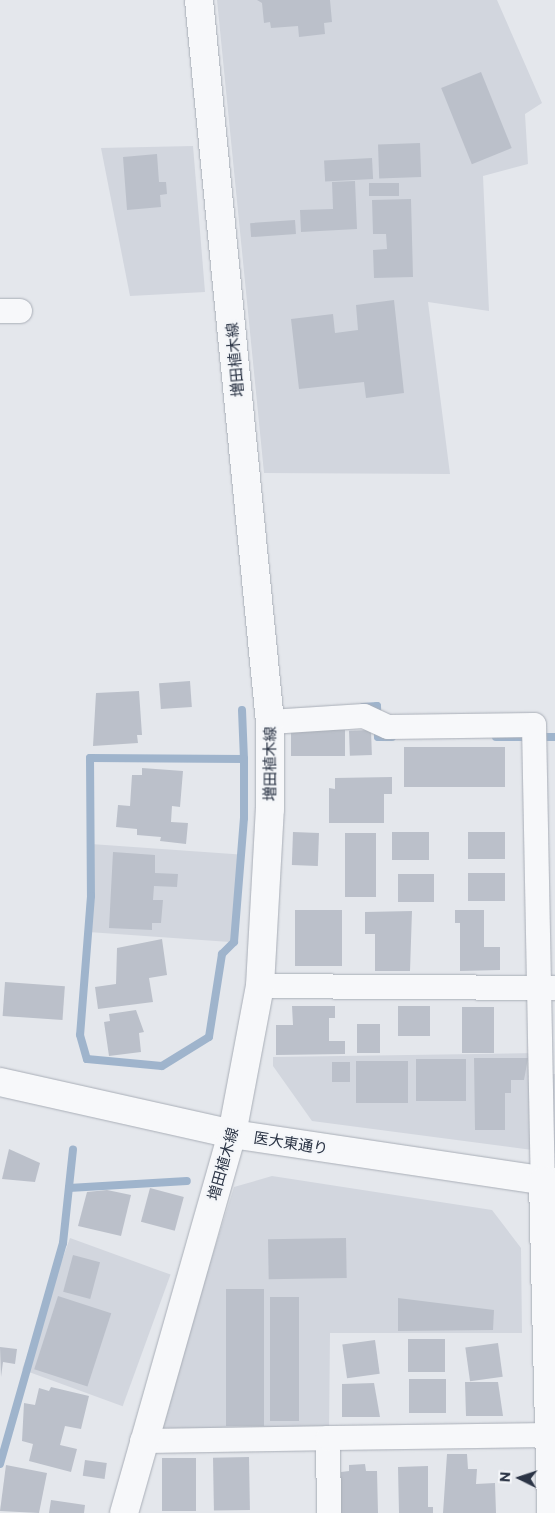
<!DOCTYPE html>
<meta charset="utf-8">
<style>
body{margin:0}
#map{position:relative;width:555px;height:1513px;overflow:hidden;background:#e4e7ec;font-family:Commissioner,"Noto Sans JP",sans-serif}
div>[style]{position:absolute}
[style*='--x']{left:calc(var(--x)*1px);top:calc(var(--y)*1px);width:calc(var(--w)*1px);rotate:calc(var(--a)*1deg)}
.built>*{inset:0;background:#d2d6de;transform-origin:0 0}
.stream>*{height:8px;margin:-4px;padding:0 4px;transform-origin:4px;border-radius:4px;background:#9fb4cc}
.building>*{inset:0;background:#bbc0ca;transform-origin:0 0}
.roads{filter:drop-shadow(0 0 1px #a9aeb7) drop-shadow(0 0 1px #a9aeb7)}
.minor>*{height:24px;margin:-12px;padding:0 12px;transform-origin:12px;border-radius:12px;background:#f7f8fa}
.tertiary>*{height:28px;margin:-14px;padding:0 14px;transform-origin:14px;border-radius:14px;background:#f7f8fa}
span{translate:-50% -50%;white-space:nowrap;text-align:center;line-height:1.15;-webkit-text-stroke:4px #f4f6f9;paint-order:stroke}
.street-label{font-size:15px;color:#2b3445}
.north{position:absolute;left:495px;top:1453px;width:50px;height:50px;-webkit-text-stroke:4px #f4f6f9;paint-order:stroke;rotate:274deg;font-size:14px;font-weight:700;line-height:20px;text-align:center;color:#2b3445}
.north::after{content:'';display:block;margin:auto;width:18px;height:22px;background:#2b3445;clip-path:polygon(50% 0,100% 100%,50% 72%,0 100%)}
</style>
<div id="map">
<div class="built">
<div style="clip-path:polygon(217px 0,497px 0,542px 103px,525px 114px,528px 164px,483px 176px,489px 311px,428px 302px,450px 474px,264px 473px)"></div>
<div style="clip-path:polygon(193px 146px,205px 292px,130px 296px,101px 148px)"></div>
<div style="left:91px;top:844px;width:149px;height:88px;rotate:4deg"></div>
<div style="clip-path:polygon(535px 1053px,535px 1074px,555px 1074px,555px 1153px,312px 1121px,273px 1066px,273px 1057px)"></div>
<div style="clip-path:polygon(272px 1176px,492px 1210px,521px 1248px,522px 1333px,330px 1333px,329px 1432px,156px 1433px,234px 1187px)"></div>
<div style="left:70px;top:1238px;width:107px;height:140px;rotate:20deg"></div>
</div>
<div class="stream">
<div style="--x:363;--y:707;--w:14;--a:-4"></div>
<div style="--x:377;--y:706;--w:31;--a:88"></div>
<div style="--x:378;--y:737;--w:14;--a:0"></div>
<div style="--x:242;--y:710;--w:49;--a:87.7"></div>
<div style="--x:244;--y:759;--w:154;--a:-179.6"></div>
<div style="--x:90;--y:758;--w:138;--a:89.6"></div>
<div style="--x:91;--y:896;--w:139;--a:94.5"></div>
<div style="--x:80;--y:1035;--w:25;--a:74"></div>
<div style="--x:87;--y:1059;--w:75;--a:5.3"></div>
<div style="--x:162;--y:1066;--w:55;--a:-31.7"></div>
<div style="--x:209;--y:1037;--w:84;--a:-81.1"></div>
<div style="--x:222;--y:954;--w:17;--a:-45"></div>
<div style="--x:234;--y:942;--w:124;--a:-85.4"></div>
<div style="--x:244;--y:818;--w:59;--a:-90"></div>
<div style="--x:496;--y:737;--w:59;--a:0"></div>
<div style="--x:69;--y:1188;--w:118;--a:-3.4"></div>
<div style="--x:0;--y:1464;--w:230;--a:-74.1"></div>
<div style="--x:63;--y:1243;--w:94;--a:-83.9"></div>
</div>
<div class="building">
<div style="clip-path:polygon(257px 0,330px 0,332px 22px,324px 23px,325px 34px,299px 37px,298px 26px,271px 28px,270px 22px,264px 23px,262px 3px)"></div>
<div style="left:481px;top:72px;width:82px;height:43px;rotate:68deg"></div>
<div style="left:420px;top:143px;width:34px;height:42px;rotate:88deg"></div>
<div style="clip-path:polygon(157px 154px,159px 182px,166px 182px,167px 194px,160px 195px,161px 207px,127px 210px,123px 157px)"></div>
<div style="left:372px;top:158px;width:21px;height:48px;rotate:87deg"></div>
<div style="clip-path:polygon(355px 181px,357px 229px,301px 232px,300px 210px,333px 209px,332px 182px)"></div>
<div style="left:369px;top:183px;width:30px;height:13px"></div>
<div style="clip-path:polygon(411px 199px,413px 277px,374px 278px,373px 250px,387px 249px,386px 234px,373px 234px,372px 200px)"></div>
<div style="left:295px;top:220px;width:14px;height:45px;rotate:86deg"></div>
<div style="clip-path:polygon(394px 300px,404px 393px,366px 398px,364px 382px,299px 389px,291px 319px,333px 314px,335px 333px,358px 330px,356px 305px)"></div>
<div style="left:190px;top:681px;width:26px;height:31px;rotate:86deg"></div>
<div style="clip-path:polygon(139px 691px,142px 735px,137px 735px,138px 743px,93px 746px,96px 693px)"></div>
<div style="left:345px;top:730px;width:26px;height:54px;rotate:90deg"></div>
<div style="left:371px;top:730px;width:25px;height:22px;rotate:88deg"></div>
<div style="left:505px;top:747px;width:40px;height:101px;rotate:90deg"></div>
<div style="clip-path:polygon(142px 768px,183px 771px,180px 807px,172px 806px,171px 822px,188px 823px,186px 844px,160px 841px,161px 837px,137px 835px,137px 829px,116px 827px,118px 805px,130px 806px,132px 775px,142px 775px)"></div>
<div style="clip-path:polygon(392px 777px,392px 794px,384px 794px,384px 823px,329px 823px,329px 788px,335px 789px,335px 778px)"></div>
<div style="left:293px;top:832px;width:26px;height:33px;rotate:2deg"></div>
<div style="left:392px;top:832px;width:37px;height:28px"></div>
<div style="left:468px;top:832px;width:37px;height:27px"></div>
<div style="left:345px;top:833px;width:31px;height:64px"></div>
<div style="clip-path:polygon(113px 852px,155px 855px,155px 873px,178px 874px,177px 887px,154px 886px,153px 900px,163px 900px,161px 923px,152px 923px,152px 930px,109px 928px)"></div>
<div style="left:505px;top:873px;width:28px;height:37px;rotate:90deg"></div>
<div style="left:434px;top:874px;width:28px;height:36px;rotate:90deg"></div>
<div style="left:295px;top:910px;width:47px;height:56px"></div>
<div style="clip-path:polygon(455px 910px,484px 910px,484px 947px,500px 947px,500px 970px,460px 971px,460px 923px,455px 923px)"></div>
<div style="clip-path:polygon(412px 911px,410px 971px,375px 971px,375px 934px,365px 934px,365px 912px)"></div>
<div style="clip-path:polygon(162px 939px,167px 975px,149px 978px,153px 1002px,98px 1009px,95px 987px,116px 984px,117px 948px)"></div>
<div style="left:5px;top:982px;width:60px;height:34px;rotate:4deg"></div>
<div style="clip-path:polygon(292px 1006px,335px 1006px,335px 1018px,329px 1018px,329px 1041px,345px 1041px,345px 1054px,276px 1055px,276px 1025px,293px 1025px)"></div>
<div style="left:430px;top:1006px;width:30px;height:32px;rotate:90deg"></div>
<div style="left:462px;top:1007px;width:32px;height:46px"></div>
<div style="clip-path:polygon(136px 1010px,144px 1032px,139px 1033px,141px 1052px,109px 1056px,104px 1022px,110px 1021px,109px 1014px)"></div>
<div style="left:380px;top:1024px;width:29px;height:23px;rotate:90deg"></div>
<div style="clip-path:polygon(474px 1058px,528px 1058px,524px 1080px,511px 1080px,511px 1093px,505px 1093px,505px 1130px,475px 1130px)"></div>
<div style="left:416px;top:1059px;width:50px;height:42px"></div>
<div style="left:356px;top:1061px;width:52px;height:42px"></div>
<div style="left:350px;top:1062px;width:20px;height:18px;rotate:90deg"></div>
<div style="clip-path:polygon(9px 1149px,40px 1163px,35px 1182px,2px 1179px)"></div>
<div style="left:150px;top:1188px;width:35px;height:35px;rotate:15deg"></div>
<div style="clip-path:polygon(107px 1190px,131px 1195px,121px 1236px,78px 1226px,87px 1192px)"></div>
<div style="left:346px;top:1238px;width:40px;height:78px;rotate:89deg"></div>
<div style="left:73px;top:1255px;width:28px;height:38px;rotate:15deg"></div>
<div style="left:264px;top:1289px;width:137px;height:38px;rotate:90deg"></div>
<div style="left:58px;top:1296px;width:56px;height:77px;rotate:18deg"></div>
<div style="left:270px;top:1297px;width:29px;height:124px"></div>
<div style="clip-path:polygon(398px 1298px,494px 1310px,493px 1330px,398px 1331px)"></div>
<div style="left:408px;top:1339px;width:37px;height:33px"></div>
<div style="left:375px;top:1340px;width:34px;height:33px;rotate:82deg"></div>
<div style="left:498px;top:1343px;width:34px;height:33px;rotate:82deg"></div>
<div style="clip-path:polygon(0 1347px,17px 1349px,15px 1364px,3px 1362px,1px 1377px)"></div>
<div style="left:409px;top:1379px;width:37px;height:34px"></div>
<div style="clip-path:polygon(465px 1382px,498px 1382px,503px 1416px,466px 1416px)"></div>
<div style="clip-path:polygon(374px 1383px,380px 1417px,342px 1417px,342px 1384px)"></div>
<div style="clip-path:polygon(51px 1387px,89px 1396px,81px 1429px,65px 1426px,60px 1445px,77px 1449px,71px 1472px,29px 1461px,33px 1444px,22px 1441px,24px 1403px,35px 1405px,39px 1388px,49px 1391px)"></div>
<div style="clip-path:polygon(447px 1454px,467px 1454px,468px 1469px,477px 1469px,476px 1484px,495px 1483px,496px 1513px,443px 1513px)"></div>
<div style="left:249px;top:1457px;width:53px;height:36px;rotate:89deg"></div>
<div style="left:162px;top:1458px;width:34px;height:53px"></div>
<div style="left:85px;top:1460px;width:22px;height:16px;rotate:8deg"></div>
<div style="clip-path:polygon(365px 1464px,366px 1471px,377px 1471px,378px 1513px,341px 1513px,341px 1472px,349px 1471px,349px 1465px)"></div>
<div style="clip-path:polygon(6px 1465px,47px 1473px,39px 1513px,0 1511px)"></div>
<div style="clip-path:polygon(428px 1466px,428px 1507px,433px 1507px,433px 1513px,399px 1513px,398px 1467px)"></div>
<div style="clip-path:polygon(51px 1500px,85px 1505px,84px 1513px,49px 1513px)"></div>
</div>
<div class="roads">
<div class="minor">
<div style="--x:0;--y:311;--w:20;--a:0"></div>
<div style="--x:270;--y:722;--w:94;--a:-3.7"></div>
<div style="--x:364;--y:716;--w:26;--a:25"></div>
<div style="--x:388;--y:727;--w:146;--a:-0.8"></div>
<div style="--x:534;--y:725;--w:456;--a:88.9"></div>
<div style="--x:260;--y:986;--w:295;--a:0.4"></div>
<div style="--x:142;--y:1441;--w:186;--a:-0.9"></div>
<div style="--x:329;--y:1513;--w:75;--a:-90.8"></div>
<div style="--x:328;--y:1438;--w:227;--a:-0.8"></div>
</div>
<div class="tertiary">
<div style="--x:0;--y:1082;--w:238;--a:12.6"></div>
<div style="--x:232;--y:1134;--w:327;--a:8.5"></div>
<div style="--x:543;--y:1181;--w:332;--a:88.6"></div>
<div style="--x:124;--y:1513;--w:394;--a:-74.1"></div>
<div style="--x:232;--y:1134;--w:151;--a:-79.3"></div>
<div style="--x:260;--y:986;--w:177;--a:-86.8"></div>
<div style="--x:270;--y:809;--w:87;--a:-90"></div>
<div style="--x:270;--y:722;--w:725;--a:-95.62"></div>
</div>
</div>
<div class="street-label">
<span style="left:235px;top:360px;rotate:-95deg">増田植木線</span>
<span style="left:270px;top:764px;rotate:-90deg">増田植木線</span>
<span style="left:291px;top:1143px;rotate:9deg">医大東通り</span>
<span style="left:223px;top:1164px;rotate:-74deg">増田植木線</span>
</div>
<div class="north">N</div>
</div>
